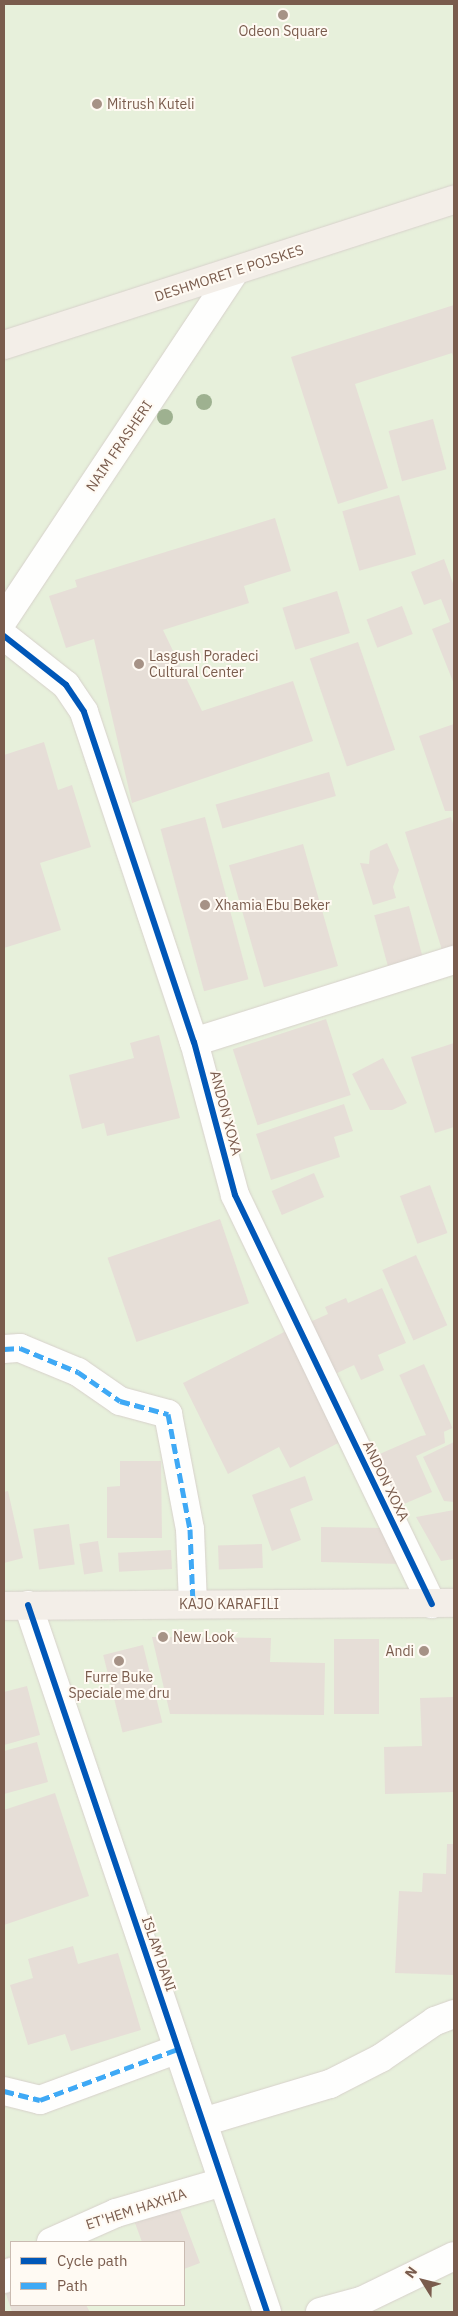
<!DOCTYPE html>
<style>
body{margin:0}
#map{position:relative;width:458px;height:2316px;overflow:hidden;background:#f9f5f0;font-family:"IBM Plex Sans",sans-serif}
div>[style]{position:absolute}
[style*='--x']{left:calc(var(--x)*1px);top:calc(var(--y)*1px);width:calc(var(--w)*1px);rotate:calc(var(--a)*1deg)}
.green>*{inset:0;background:#e7f0db}
.building>*{inset:0;background:#e6ded7;transform-origin:0 0}
.roads{filter:drop-shadow(0 0 1px #d7d1cb) drop-shadow(0 0 1px #d7d1cb)}
.minor>*{height:28px;margin:-14px;padding:0 14px;transform-origin:14px;border-radius:14px;background:#fefefd}
.major>*{height:28px;margin:-14px;padding:0 14px;transform-origin:14px;border-radius:14px;background:#f3eee8}
.quiet>*{height:5px;margin-top:-2.5px;transform-origin:0;background:repeating-linear-gradient(90deg,#3fa9f5 0 10px,transparent 0 15px)}
.cycleway>*{height:6px;margin:-3px;padding:0 3px;transform-origin:3px;border-radius:3px;background:#0057b8}
.trees>*{width:16px;height:16px;margin:-8px;border-radius:50%;background:#9eb190}
.dots>*{width:14px;height:14px;translate:-50% -50%;box-sizing:border-box;border:2px solid #fffaf3;border-radius:50%}
span{translate:-50% -50%;white-space:nowrap;text-align:center;line-height:1.15;-webkit-text-stroke:4px #fffaf3;paint-order:stroke}
.poi-label{font-size:14px;color:#7a5c4d}
.left{translate:0 -50%;text-align:left}
.right{translate:-100% -50%;text-align:right}
.street-label{font-size:14px;color:#7a5c4d}
.frame{position:absolute;inset:0;border:5px solid #7a5c4d;pointer-events:none}
.legend{position:absolute;left:10px;top:2241px;width:175px;height:65px;box-sizing:border-box;background:#fffaf3;border:1px solid #cabbb1;margin:0;padding:6px 9px;list-style:none;font-size:15px;color:#7a5c4d}
.legend li{display:flex;align-items:center;gap:10px;height:25px}
.legend b{width:25px;border:1px solid #cabbb1}
.north{position:absolute;left:398px;top:2256px;width:50px;height:50px;-webkit-text-stroke:4px #fffaf3;paint-order:stroke;rotate:306deg;font-size:14px;font-weight:700;line-height:20px;text-align:center;color:#7a5c4d}
.north::after{content:'';display:block;margin:auto;width:18px;height:22px;background:#7a5c4d;clip-path:polygon(50% 0,100% 100%,50% 72%,0 100%)}
</style>
<div id="map">
<div class="green">
<div style="clip-path:polygon(evenodd,4px 4px,454px 4px,454px 2312px,4px 2312px,4px 4px,11px 2242px,184px 2242px,184px 2305px,11px 2305px,11px 2242px)"></div>
</div>
<div class="building">
<div style="clip-path:polygon(454px 305px,454px 359px,452px 353px,355px 384px,388px 488px,338px 504px,291px 357px)"></div>
<div style="left:433px;top:419px;width:52px;height:46px;rotate:75deg"></div>
<div style="left:399px;top:495px;width:62px;height:59px;rotate:74deg"></div>
<div style="clip-path:polygon(275px 518px,291px 571px,244px 586px,249px 603px,163px 630px,202px 711px,293px 681px,313px 741px,132px 803px,94px 639px,66px 648px,49px 596px,77px 587px,75px 580px)"></div>
<div style="clip-path:polygon(444px 559px,454px 586px,454px 684px,432px 629px,450px 622px,441px 599px,424px 605px,411px 572px)"></div>
<div style="left:337px;top:591px;width:44px;height:57px;rotate:73deg"></div>
<div style="left:402px;top:606px;width:30px;height:38px;rotate:69deg"></div>
<div style="left:358px;top:642px;width:114px;height:51px;rotate:71deg"></div>
<div style="clip-path:polygon(454px 724px,454px 811px,445px 811px,419px 736px)"></div>
<div style="clip-path:polygon(44px 742px,58px 790px,72px 785px,91px 847px,40px 863px,61px 930px,4px 948px,4px 755px)"></div>
<div style="left:329px;top:772px;width:25px;height:118px;rotate:74deg"></div>
<div style="left:205px;top:817px;width:168px;height:46px;rotate:75deg"></div>
<div style="clip-path:polygon(451px 817px,454px 827px,454px 946px,442px 950px,405px 832px)"></div>
<div style="clip-path:polygon(387px 843px,399px 870px,393px 887px,396px 898px,373px 905px,360px 863px,369px 864px,370px 851px)"></div>
<div style="left:303px;top:844px;width:127px;height:77px;rotate:74deg"></div>
<div style="left:409px;top:906px;width:52px;height:36px;rotate:75deg"></div>
<div style="left:326px;top:1019px;width:80px;height:98px;rotate:72deg"></div>
<div style="clip-path:polygon(159px 1035px,180px 1118px,107px 1136px,104px 1123px,82px 1129px,69px 1075px,134px 1058px,130px 1043px)"></div>
<div style="clip-path:polygon(454px 1043px,454px 1127px,435px 1133px,411px 1057px)"></div>
<div style="clip-path:polygon(383px 1058px,407px 1103px,392px 1110px,370px 1110px,352px 1074px)"></div>
<div style="clip-path:polygon(344px 1104px,353px 1131px,334px 1137px,340px 1157px,271px 1180px,256px 1134px)"></div>
<div style="left:314px;top:1173px;width:26px;height:46px;rotate:67deg"></div>
<div style="left:430px;top:1185px;width:51px;height:32px;rotate:70deg"></div>
<div style="left:220px;top:1219px;width:89px;height:119px;rotate:71deg"></div>
<div style="left:416px;top:1255px;width:77px;height:37px;rotate:66deg"></div>
<div style="clip-path:polygon(382px 1288px,406px 1343px,378px 1355px,384px 1370px,361px 1380px,354px 1365px,333px 1375px,310px 1322px,328px 1314px,325px 1307px,346px 1298px,348px 1303px)"></div>
<div style="clip-path:polygon(288px 1330px,344px 1440px,290px 1468px,279px 1447px,228px 1474px,183px 1383px)"></div>
<div style="left:424px;top:1364px;width:70px;height:27px;rotate:66deg"></div>
<div style="clip-path:polygon(444px 1432px,445px 1443px,416px 1456px,432px 1492px,397px 1507px,375px 1456px,421px 1436px)"></div>
<div style="clip-path:polygon(454px 1442px,454px 1502px,444px 1501px,423px 1457px)"></div>
<div style="clip-path:polygon(120px 1461px,161px 1461px,162px 1538px,107px 1538px,107px 1487px,120px 1486px)"></div>
<div style="clip-path:polygon(305px 1476px,313px 1500px,290px 1509px,301px 1540px,272px 1551px,252px 1495px)"></div>
<div style="clip-path:polygon(8px 1491px,23px 1558px,4px 1563px,4px 1492px)"></div>
<div style="clip-path:polygon(454px 1510px,454px 1559px,441px 1561px,416px 1517px)"></div>
<div style="left:69px;top:1524px;width:41px;height:36px;rotate:82deg"></div>
<div style="clip-path:polygon(321px 1527px,386px 1528px,402px 1564px,321px 1562px)"></div>
<div style="left:98px;top:1541px;width:31px;height:19px;rotate:81deg"></div>
<div style="left:262px;top:1544px;width:24px;height:44px;rotate:88deg"></div>
<div style="left:171px;top:1550px;width:19px;height:53px;rotate:87deg"></div>
<div style="clip-path:polygon(152px 1637px,271px 1638px,270px 1662px,325px 1663px,324px 1715px,170px 1714px)"></div>
<div style="left:334px;top:1639px;width:45px;height:75px"></div>
<div style="left:143px;top:1645px;width:80px;height:41px;rotate:76deg"></div>
<div style="clip-path:polygon(27px 1686px,40px 1735px,4px 1745px,4px 1692px)"></div>
<div style="clip-path:polygon(454px 1697px,454px 1792px,385px 1794px,384px 1747px,422px 1746px,420px 1698px)"></div>
<div style="clip-path:polygon(37px 1742px,48px 1782px,4px 1794px,4px 1751px)"></div>
<div style="clip-path:polygon(55px 1793px,89px 1896px,4px 1925px,4px 1810px)"></div>
<div style="clip-path:polygon(447px 1844px,454px 1844px,454px 1975px,395px 1973px,399px 1891px,422px 1892px,423px 1873px,446px 1874px)"></div>
<div style="clip-path:polygon(73px 1946px,78px 1964px,118px 1953px,141px 2030px,71px 2051px,65px 2034px,28px 2045px,10px 1985px,33px 1978px,28px 1959px)"></div>
<div style="clip-path:polygon(179px 2207px,200px 2263px,184px 2269px,184px 2242px,142px 2242px,135px 2223px)"></div>
<div style="clip-path:polygon(11px 2289px,11px 2305px,86px 2305px,90px 2312px,12px 2312px,5px 2291px)"></div>
</div>
<div class="roads">
<div class="minor">
<div style="--x:4;--y:619;--w:415;--a:-56.4"></div>
<div style="--x:4;--y:636;--w:79;--a:38.3"></div>
<div style="--x:66;--y:685;--w:32;--a:56"></div>
<div style="--x:84;--y:712;--w:348;--a:71.6"></div>
<div style="--x:194;--y:1042;--w:158;--a:75"></div>
<div style="--x:235;--y:1195;--w:454;--a:64.3"></div>
<div style="--x:194;--y:1042;--w:273;--a:-17.5"></div>
<div style="--x:4;--y:1349;--w:16;--a:-4"></div>
<div style="--x:20;--y:1348;--w:63;--a:22.5"></div>
<div style="--x:78;--y:1372;--w:51;--a:34.6"></div>
<div style="--x:120;--y:1401;--w:50;--a:15.2"></div>
<div style="--x:168;--y:1414;--w:117;--a:79.2"></div>
<div style="--x:190;--y:1529;--w:75;--a:87.7"></div>
<div style="--x:28;--y:1605;--w:746;--a:71.32"></div>
<div style="--x:4;--y:2091;--w:37;--a:14"></div>
<div style="--x:40;--y:2100;--w:147;--a:-20.3"></div>
<div style="--x:203;--y:2122;--w:133;--a:-16.7"></div>
<div style="--x:330;--y:2084;--w:57;--a:-27"></div>
<div style="--x:381;--y:2058;--w:65;--a:-34.4"></div>
<div style="--x:435;--y:2021;--w:20;--a:-20"></div>
<div style="--x:51;--y:2242;--w:71;--a:-24"></div>
<div style="--x:116;--y:2213;--w:111;--a:-16.2"></div>
<div style="--x:4;--y:2279;--w:10;--a:-45"></div>
<div style="--x:320;--y:2312;--w:42;--a:-15"></div>
<div style="--x:361;--y:2301;--w:103;--a:-25.8"></div>
</div>
<div class="major">
<div style="--x:4;--y:345;--w:473;--a:-17.9"></div>
<div style="--x:4;--y:1606;--w:450;--a:-0.4"></div>
</div>
</div>
<div class="quiet">
<div style="--x:4;--y:1349;--w:16;--a:-4"></div>
<div style="--x:20;--y:1348;--w:63;--a:22.5"></div>
<div style="--x:78;--y:1372;--w:51;--a:34.6"></div>
<div style="--x:120;--y:1401;--w:50;--a:15.2"></div>
<div style="--x:168;--y:1414;--w:117;--a:79.2"></div>
<div style="--x:190;--y:1529;--w:75;--a:87.7"></div>
<div style="--x:4;--y:2091;--w:37;--a:14"></div>
<div style="--x:40;--y:2100;--w:147;--a:-20.3"></div>
</div>
<div class="cycleway">
<div style="--x:4;--y:636;--w:79;--a:38.3"></div>
<div style="--x:66;--y:685;--w:32;--a:56"></div>
<div style="--x:84;--y:712;--w:348;--a:71.6"></div>
<div style="--x:194;--y:1042;--w:158;--a:75"></div>
<div style="--x:235;--y:1195;--w:454;--a:64.3"></div>
<div style="--x:28;--y:1605;--w:746;--a:71.32"></div>
</div>
<div class="trees">
<div style="left:204px;top:402px"></div>
<div style="left:165px;top:417px"></div>
</div>
<div class="dots">
<div style="left:283px;top:15px;background:#a69286"></div>
<div style="left:97px;top:104px;background:#a69286"></div>
<div style="left:139px;top:664px;background:#a69286"></div>
<div style="left:205px;top:905px;background:#a69286"></div>
<div style="left:163px;top:1637px;background:#a69286"></div>
<div style="left:424px;top:1651px;background:#a69286"></div>
<div style="left:119px;top:1661px;background:#a69286"></div>
</div>
<div class="poi-label">
<span style="left:283px;top:31px">Odeon Square</span>
<span class="left" style="left:107px;top:104px">Mitrush Kuteli</span>
<span class="left" style="left:149px;top:664px">Lasgush Poradeci<br>Cultural Center</span>
<span class="left" style="left:215px;top:905px">Xhamia Ebu Beker</span>
<span class="left" style="left:173px;top:1637px">New Look</span>
<span class="right" style="left:414px;top:1651px">Andi</span>
<span style="left:119px;top:1685px">Furre Buke<br>Speciale me dru</span>
</div>
<div class="street-label">
<span style="left:229px;top:273px;rotate:-18deg">DESHMORET E POJSKES</span>
<span style="left:119px;top:446px;rotate:-56deg">NAIM FRASHERI</span>
<span style="left:226px;top:1113px;rotate:75deg">ANDON XOXA</span>
<span style="left:386px;top:1481px;rotate:64deg">ANDON XOXA</span>
<span style="left:229px;top:1604px">KAJO KARAFILI</span>
<span style="left:159px;top:1954px;rotate:71deg">ISLAM DANI</span>
<span style="left:136px;top:2209px;rotate:-18deg">ET'HEM HAXHIA</span>
</div>
<div class="frame"></div>
<ul class="legend">
<li><b style="height:6px;background:#0057b8"></b>Cycle path</li>
<li><b style="height:6px;background:#3fa9f5"></b>Path</li>
</ul>
<div class="north">N</div>
</div>
